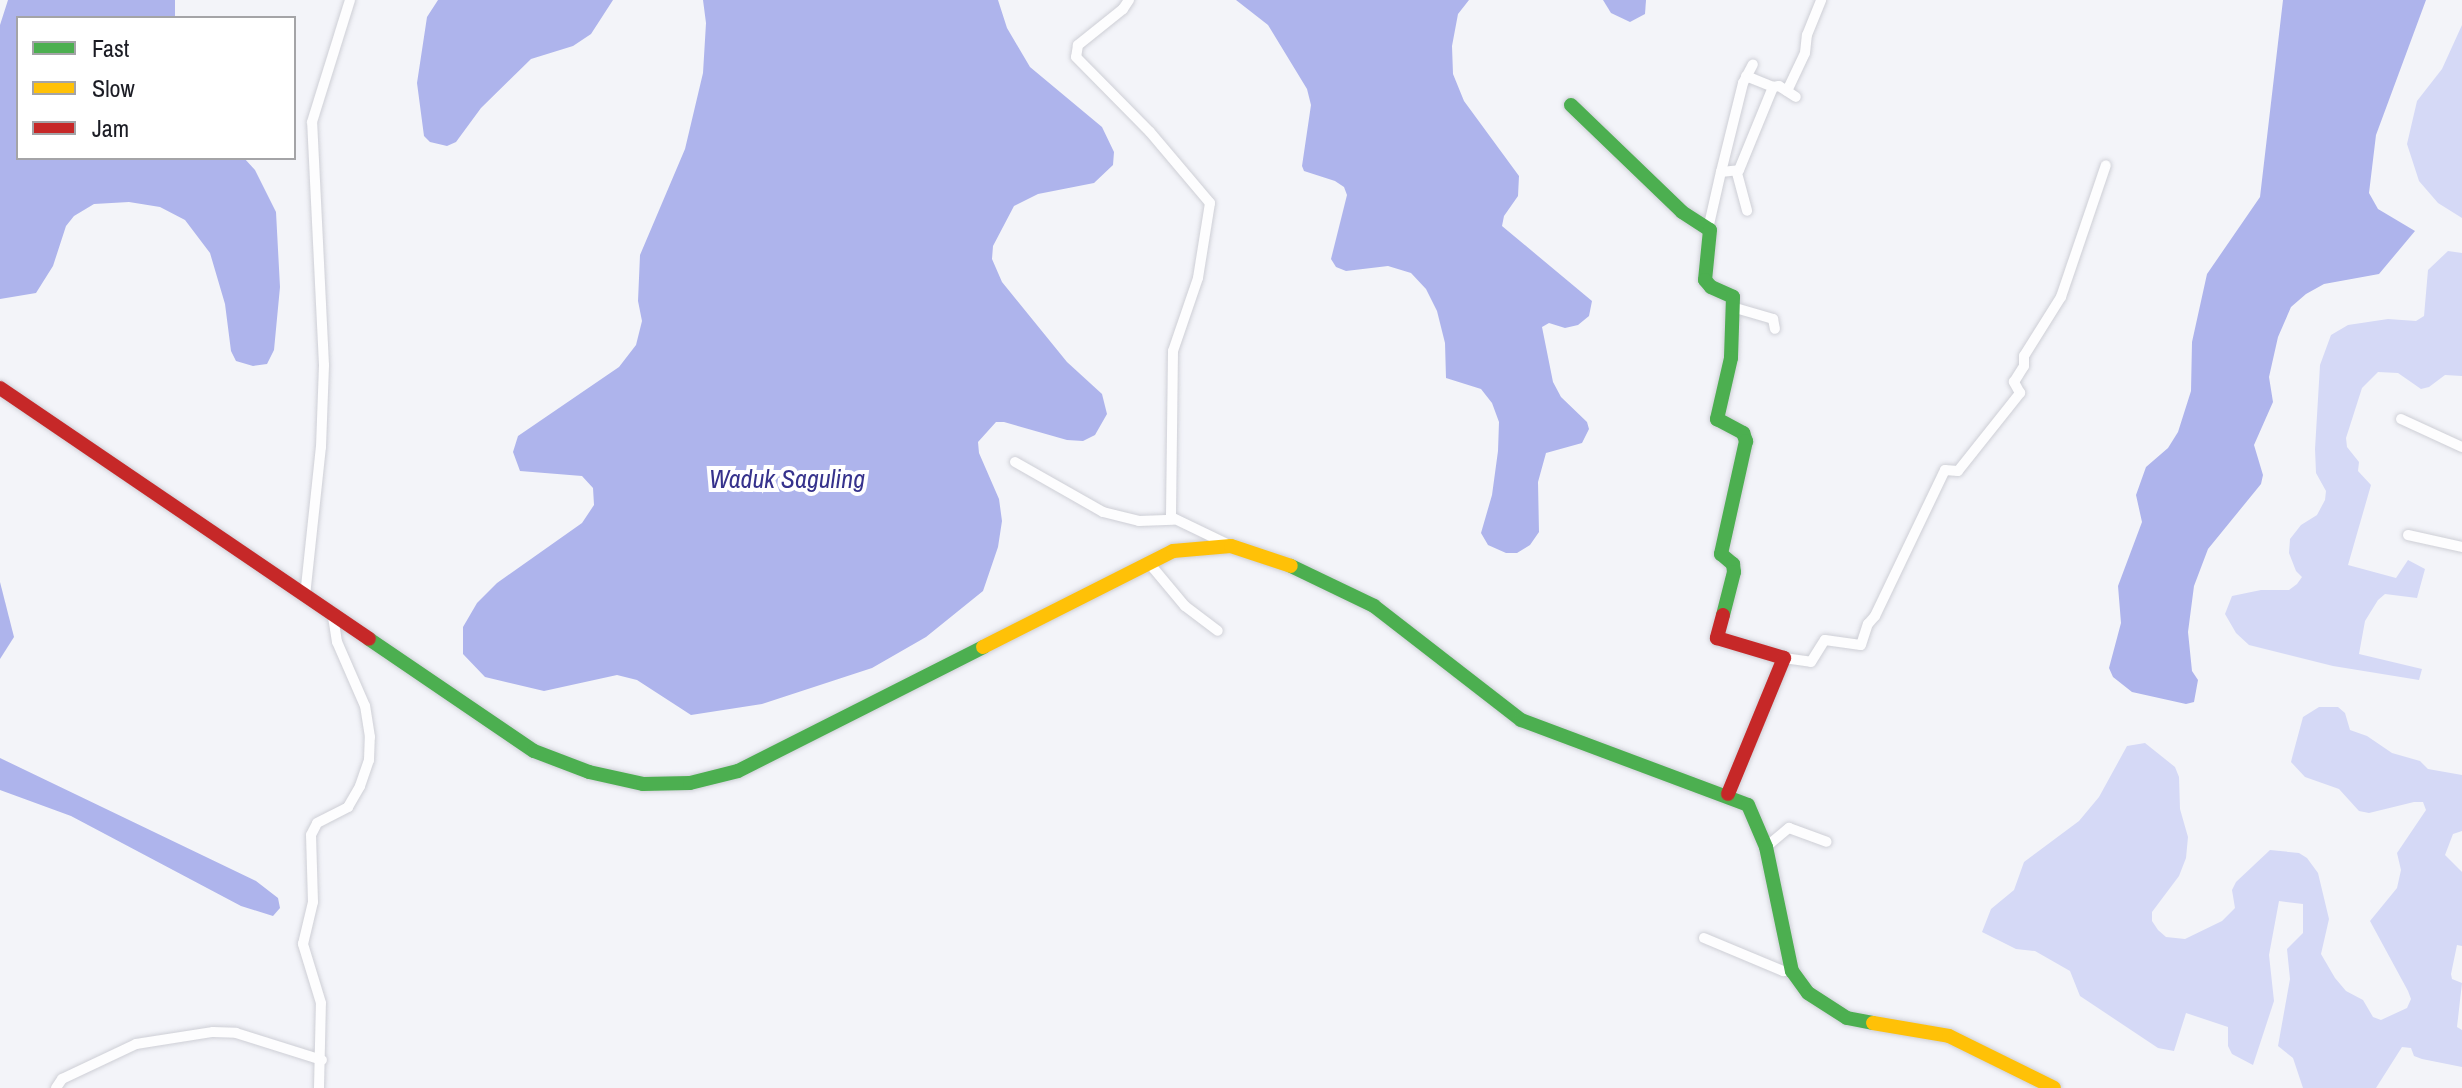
<!DOCTYPE html>
<style>
body{margin:0}
#map{position:relative;width:2462px;height:1088px;overflow:hidden;background:#f3f4f9;font-family:"Archivo Narrow",sans-serif}
div>[style]{position:absolute}
[style*='--x']{left:calc(var(--x)*1px);top:calc(var(--y)*1px);width:calc(var(--w)*1px);rotate:calc(var(--a)*1deg)}
.green>*{inset:0;background:#d5d9f6}
.water>*{inset:0;background:#aeb4ec}
.roads{filter:drop-shadow(0 0 2px #cecfd6) drop-shadow(0 0 2px #cecfd6)}
.street>*{height:10px;margin:-5px;padding:0 5px;transform-origin:5px;border-radius:5px;background:#fdfdfe}
.fast>*{height:14px;margin:-7px;padding:0 7px;transform-origin:7px;border-radius:7px;background:#4caf50}
.slow>*{height:14px;margin:-7px;padding:0 7px;transform-origin:7px;border-radius:7px;background:#ffc107}
.jam>*{height:14px;margin:-7px;padding:0 7px;transform-origin:7px;border-radius:7px;background:#c62828}
span{translate:-50% -50%;white-space:nowrap;text-align:center;line-height:1.15;-webkit-text-stroke:8px #fff;paint-order:stroke}
.water-label{font-size:26px;color:#36328c;font-style:italic}
.legend{position:absolute;left:16px;top:16px;width:280px;height:144px;box-sizing:border-box;background:#fff;border:2px solid #a4a4a7;margin:0;padding:10px 14px;list-style:none;font-size:24px;color:#1b1c24}
.legend li{display:flex;align-items:center;gap:16px;height:40px}
.legend b{width:40px;border:2px solid #a4a4a7}
</style>
<div id="map">
<div class="green">
<div style="clip-path:polygon(2462px 25px,2462px 218px,2438px 203px,2419px 181px,2407px 144px,2417px 101px,2442px 69px)"></div>
<div style="clip-path:polygon(2448px 251px,2462px 253px,2462px 376px,2445px 375px,2429px 387px,2421px 389px,2398px 373px,2378px 372px,2362px 388px,2346px 438px,2347px 447px,2359px 462px,2358px 471px,2371px 485px,2348px 565px,2396px 578px,2408px 560px,2425px 569px,2417px 598px,2385px 594px,2378px 600px,2365px 621px,2359px 654px,2422px 669px,2419px 680px,2333px 666px,2249px 645px,2236px 633px,2225px 614px,2232px 596px,2261px 590px,2289px 590px,2297px 584px,2302px 577px,2296px 571px,2289px 553px,2290px 539px,2301px 525px,2317px 515px,2325px 500px,2326px 491px,2316px 473px,2315px 449px,2320px 365px,2331px 335px,2348px 325px,2388px 319px,2416px 321px,2424px 316px,2428px 270px)"></div>
<div style="clip-path:polygon(2319px 707px,2338px 707px,2345px 713px,2350px 730px,2367px 736px,2392px 753px,2420px 761px,2428px 769px,2462px 775px,2462px 831px,2453px 834px,2445px 855px,2462px 872px,2462px 946px,2457px 945px,2451px 974px,2452px 979px,2462px 983px,2457px 1027px,2462px 1030px,2462px 1067px,2422px 1059px,2414px 1056px,2411px 1048px,2402px 1047px,2376px 1088px,2303px 1088px,2293px 1058px,2278px 1046px,2290px 979px,2287px 949px,2303px 933px,2303px 904px,2279px 901px,2269px 955px,2274px 1001px,2253px 1065px,2232px 1054px,2228px 1046px,2228px 1027px,2186px 1013px,2174px 1051px,2158px 1048px,2080px 996px,2070px 971px,2035px 951px,2016px 949px,1982px 932px,1991px 909px,2014px 890px,2024px 862px,2079px 821px,2099px 797px,2127px 746px,2145px 743px,2175px 767px,2179px 777px,2180px 809px,2188px 837px,2186px 858px,2179px 876px,2152px 912px,2152px 921px,2158px 930px,2166px 937px,2185px 939px,2222px 921px,2235px 908px,2232px 890px,2236px 882px,2270px 850px,2299px 853px,2307px 858px,2318px 873px,2329px 919px,2321px 954px,2335px 978px,2346px 991px,2363px 1000px,2373px 1017px,2381px 1020px,2407px 1008px,2411px 999px,2408px 991px,2370px 921px,2397px 888px,2401px 870px,2397px 853px,2426px 810px,2423px 802px,2414px 802px,2369px 813px,2359px 811px,2339px 789px,2305px 777px,2291px 762px,2293px 754px,2303px 717px)"></div>
</div>
<div class="water">
<div style="clip-path:polygon(8px 0,175px 0,175px 18px,18px 18px,18px 158px,244px 158px,255px 170px,276px 212px,280px 287px,274px 350px,267px 364px,253px 366px,236px 361px,231px 351px,225px 304px,210px 253px,185px 220px,160px 207px,129px 202px,94px 204px,74px 216px,66px 226px,53px 266px,36px 293px,0 299px,0 25px)"></div>
<div style="clip-path:polygon(438px 0,613px 0,591px 34px,573px 46px,531px 59px,481px 108px,456px 142px,447px 146px,430px 142px,424px 136px,417px 83px,427px 17px)"></div>
<div style="clip-path:polygon(703px 0,998px 0,1007px 28px,1030px 67px,1102px 127px,1114px 152px,1113px 165px,1094px 183px,1038px 194px,1014px 206px,993px 246px,992px 259px,1002px 282px,1067px 362px,1102px 394px,1107px 414px,1095px 435px,1083px 441px,1067px 440px,1004px 422px,996px 422px,978px 442px,979px 453px,999px 499px,1002px 521px,998px 547px,983px 591px,926px 637px,872px 668px,762px 704px,691px 715px,637px 680px,617px 675px,544px 691px,485px 677px,463px 654px,463px 627px,477px 603px,497px 583px,582px 523px,594px 505px,593px 488px,582px 476px,520px 471px,513px 452px,518px 436px,619px 367px,636px 345px,642px 321px,638px 301px,640px 255px,685px 149px,703px 73px,706px 23px)"></div>
<div style="clip-path:polygon(1236px 0,1469px 0,1458px 14px,1452px 46px,1453px 74px,1464px 101px,1519px 176px,1518px 196px,1504px 216px,1502px 226px,1592px 301px,1589px 316px,1578px 325px,1565px 328px,1549px 323px,1542px 327px,1553px 382px,1561px 397px,1587px 422px,1589px 429px,1582px 443px,1546px 453px,1538px 482px,1539px 532px,1530px 545px,1517px 553px,1506px 553px,1488px 545px,1481px 533px,1492px 495px,1498px 451px,1499px 422px,1492px 403px,1481px 389px,1446px 378px,1445px 343px,1437px 311px,1426px 289px,1411px 273px,1388px 266px,1346px 271px,1336px 267px,1331px 259px,1347px 195px,1344px 187px,1335px 181px,1304px 171px,1302px 166px,1311px 105px,1307px 89px,1268px 25px)"></div>
<div style="clip-path:polygon(1603px 0,1646px 0,1645px 14px,1630px 22px,1611px 13px)"></div>
<div style="clip-path:polygon(2283px 0,2426px 0,2376px 135px,2369px 193px,2378px 209px,2415px 231px,2379px 274px,2324px 284px,2306px 294px,2291px 307px,2278px 337px,2269px 377px,2273px 402px,2254px 445px,2263px 475px,2261px 484px,2208px 549px,2194px 586px,2188px 632px,2192px 671px,2198px 680px,2194px 702px,2186px 704px,2132px 692px,2113px 677px,2109px 668px,2121px 623px,2118px 586px,2142px 522px,2136px 495px,2146px 467px,2168px 448px,2178px 432px,2191px 391px,2192px 342px,2207px 274px,2260px 197px)"></div>
<div style="clip-path:polygon(0 582px,14px 637px,0 659px)"></div>
<div style="clip-path:polygon(0 758px,256px 881px,278px 898px,280px 908px,273px 916px,241px 906px,71px 816px,0 790px)"></div>
</div>
<div class="roads">
<div class="street">
<div style="--x:1129;--y:0;--w:11;--a:124"></div>
<div style="--x:1123;--y:9;--w:58;--a:141.3"></div>
<div style="--x:1078;--y:45;--w:12;--a:99"></div>
<div style="--x:1076;--y:57;--w:105;--a:45.4"></div>
<div style="--x:1150;--y:132;--w:93;--a:49.8"></div>
<div style="--x:1210;--y:203;--w:76;--a:99.1"></div>
<div style="--x:1198;--y:278;--w:77;--a:108.9"></div>
<div style="--x:1173;--y:351;--w:166;--a:90.7"></div>
<div style="--x:1171;--y:517;--w:64;--a:25.8"></div>
<div style="--x:1746;--y:76;--w:29;--a:22"></div>
<div style="--x:1787;--y:91;--w:42;--a:-64.7"></div>
<div style="--x:1805;--y:53;--w:18;--a:-84"></div>
<div style="--x:1807;--y:35;--w:38;--a:-68"></div>
<div style="--x:1721;--y:172;--w:92;--a:-76.1"></div>
<div style="--x:1743;--y:83;--w:21;--a:-62"></div>
<div style="--x:1737;--y:173;--w:39;--a:75"></div>
<div style="--x:1708;--y:229;--w:58;--a:-77.2"></div>
<div style="--x:1721;--y:172;--w:18;--a:-6"></div>
<div style="--x:1739;--y:170;--w:90;--a:-67.7"></div>
<div style="--x:1773;--y:87;--w:6;--a:-9"></div>
<div style="--x:1779;--y:86;--w:20;--a:33"></div>
<div style="--x:1732;--y:307;--w:43;--a:16.3"></div>
<div style="--x:1773;--y:319;--w:10;--a:79"></div>
<div style="--x:2401;--y:419;--w:67;--a:24.7"></div>
<div style="--x:1015;--y:462;--w:101;--a:29.6"></div>
<div style="--x:1103;--y:512;--w:37;--a:14"></div>
<div style="--x:1139;--y:521;--w:34;--a:-2"></div>
<div style="--x:2408;--y:535;--w:55;--a:12.5"></div>
<div style="--x:1149;--y:563;--w:56;--a:50.1"></div>
<div style="--x:1185;--y:606;--w:41;--a:37.1"></div>
<div style="--x:305;--y:596;--w:150;--a:-83.9"></div>
<div style="--x:321;--y:447;--w:82;--a:-87.9"></div>
<div style="--x:324;--y:365;--w:243;--a:-92.8"></div>
<div style="--x:312;--y:122;--w:128;--a:-72.7"></div>
<div style="--x:1784;--y:658;--w:27;--a:8"></div>
<div style="--x:1811;--y:662;--w:26;--a:-58"></div>
<div style="--x:1825;--y:640;--w:36;--a:8"></div>
<div style="--x:1861;--y:645;--w:22;--a:-72"></div>
<div style="--x:1868;--y:624;--w:11;--a:-49"></div>
<div style="--x:1875;--y:616;--w:162;--a:-64.4"></div>
<div style="--x:1945;--y:470;--w:13;--a:4"></div>
<div style="--x:1958;--y:471;--w:100;--a:-51.5"></div>
<div style="--x:2020;--y:393;--w:13;--a:-119"></div>
<div style="--x:2014;--y:382;--w:19;--a:-58"></div>
<div style="--x:2024;--y:366;--w:10;--a:-90"></div>
<div style="--x:2024;--y:356;--w:70;--a:-57.9"></div>
<div style="--x:2061;--y:297;--w:139;--a:-71.2"></div>
<div style="--x:1766;--y:847;--w:30;--a:-40"></div>
<div style="--x:1789;--y:828;--w:40;--a:20.2"></div>
<div style="--x:1704;--y:938;--w:86;--a:22.7"></div>
<div style="--x:1783;--y:971;--w:9;--a:0"></div>
<div style="--x:56;--y:1088;--w:11;--a:-56"></div>
<div style="--x:62;--y:1079;--w:82;--a:-25.3"></div>
<div style="--x:136;--y:1044;--w:78;--a:-8.9"></div>
<div style="--x:213;--y:1032;--w:23;--a:2"></div>
<div style="--x:236;--y:1033;--w:90;--a:17.4"></div>
<div style="--x:319;--y:1088;--w:85;--a:-88.7"></div>
<div style="--x:321;--y:1003;--w:62;--a:-107"></div>
<div style="--x:303;--y:944;--w:43;--a:-76.6"></div>
<div style="--x:313;--y:902;--w:67;--a:-91.7"></div>
<div style="--x:311;--y:835;--w:13;--a:-63"></div>
<div style="--x:317;--y:823;--w:35;--a:-27"></div>
<div style="--x:348;--y:807;--w:24;--a:-60"></div>
<div style="--x:360;--y:786;--w:28;--a:-71"></div>
<div style="--x:369;--y:760;--w:23;--a:-88"></div>
<div style="--x:370;--y:737;--w:31;--a:-99"></div>
<div style="--x:365;--y:706;--w:70;--a:-113.6"></div>
<div style="--x:337;--y:642;--w:31;--a:-99"></div>
</div>
<div class="fast">
<div style="--x:1571;--y:105;--w:154;--a:43.9"></div>
<div style="--x:1682;--y:212;--w:33;--a:33"></div>
<div style="--x:1710;--y:230;--w:50;--a:95.7"></div>
<div style="--x:1705;--y:280;--w:9;--a:49"></div>
<div style="--x:1711;--y:287;--w:24;--a:24"></div>
<div style="--x:1733;--y:297;--w:61;--a:91.9"></div>
<div style="--x:1731;--y:358;--w:63;--a:102.9"></div>
<div style="--x:1717;--y:419;--w:30;--a:28"></div>
<div style="--x:1743;--y:433;--w:9;--a:69"></div>
<div style="--x:1746;--y:441;--w:116;--a:102.5"></div>
<div style="--x:1721;--y:554;--w:16;--a:40"></div>
<div style="--x:1733;--y:564;--w:8;--a:83"></div>
<div style="--x:1734;--y:572;--w:44;--a:104.3"></div>
<div style="--x:1291;--y:566;--w:92;--a:25.7"></div>
<div style="--x:1374;--y:606;--w:186;--a:37.8"></div>
<div style="--x:1521;--y:720;--w:242;--a:20.5"></div>
<div style="--x:1748;--y:805;--w:46;--a:66.8"></div>
<div style="--x:1766;--y:847;--w:127;--a:78.2"></div>
<div style="--x:1792;--y:971;--w:27;--a:54"></div>
<div style="--x:1808;--y:993;--w:46;--a:32.7"></div>
<div style="--x:1847;--y:1018;--w:26;--a:11"></div>
<div style="--x:369;--y:639;--w:199;--a:34.2"></div>
<div style="--x:534;--y:751;--w:59;--a:20.9"></div>
<div style="--x:589;--y:772;--w:55;--a:12.5"></div>
<div style="--x:643;--y:784;--w:47;--a:-1.2"></div>
<div style="--x:690;--y:783;--w:49;--a:-14"></div>
<div style="--x:738;--y:771;--w:275;--a:-26.8"></div>
</div>
<div class="slow">
<div style="--x:983;--y:647;--w:213;--a:-26.8"></div>
<div style="--x:1173;--y:551;--w:58;--a:-4.9"></div>
<div style="--x:1231;--y:546;--w:63;--a:18.4"></div>
<div style="--x:1873;--y:1023;--w:77;--a:9.7"></div>
<div style="--x:1949;--y:1036;--w:117;--a:26.3"></div>
</div>
<div class="jam">
<div style="--x:0;--y:388;--w:446;--a:34.2"></div>
<div style="--x:1723;--y:615;--w:24;--a:105"></div>
<div style="--x:1717;--y:638;--w:70;--a:16.6"></div>
<div style="--x:1784;--y:658;--w:147;--a:112.4"></div>
</div>
</div>
<div class="water-label">
<span style="left:787px;top:479px">Waduk Saguling</span>
</div>
<ul class="legend">
<li><b style="height:10px;background:#4caf50"></b>Fast</li>
<li><b style="height:10px;background:#ffc107"></b>Slow</li>
<li><b style="height:10px;background:#c62828"></b>Jam</li>
</ul>
</div>
